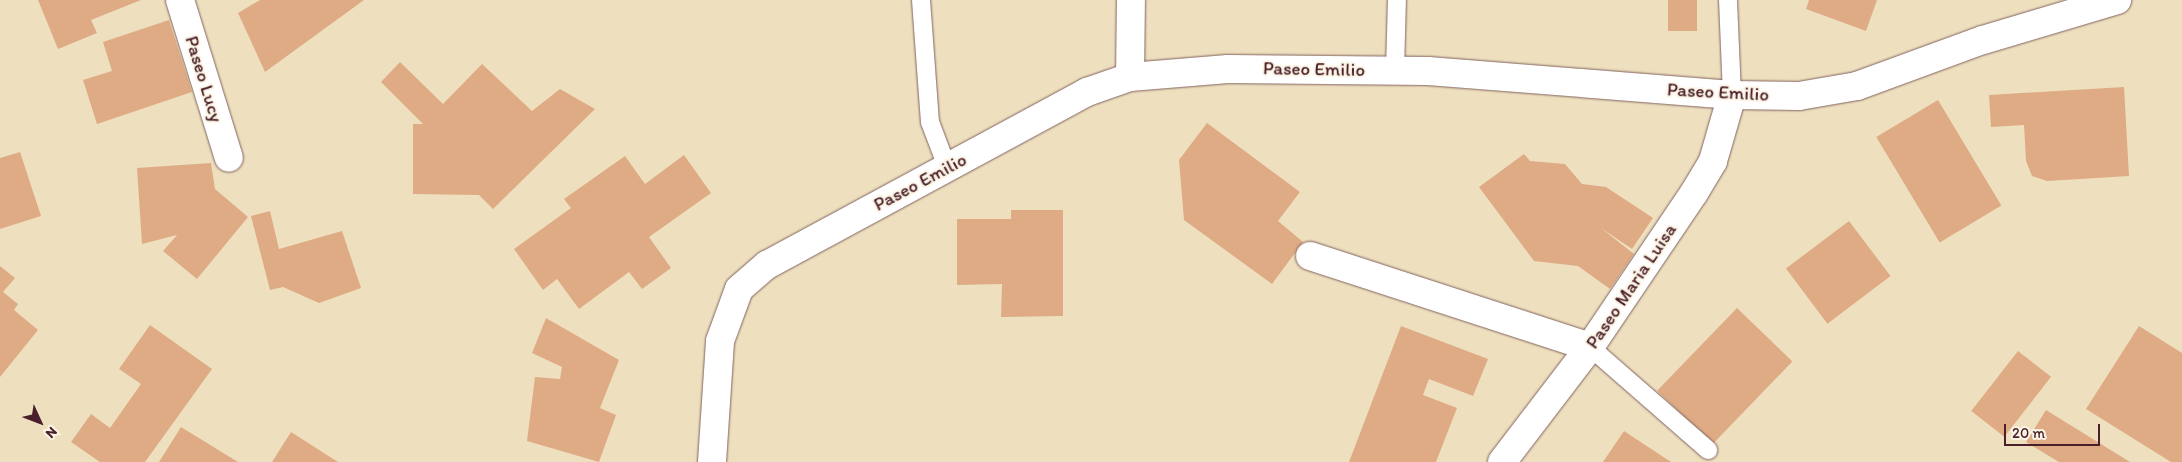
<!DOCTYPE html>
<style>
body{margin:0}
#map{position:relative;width:2182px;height:462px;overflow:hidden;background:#eee0bf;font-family:Itim,sans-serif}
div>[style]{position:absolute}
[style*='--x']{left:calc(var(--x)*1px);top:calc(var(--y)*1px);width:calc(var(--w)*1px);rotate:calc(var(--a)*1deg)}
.building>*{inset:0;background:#deab85;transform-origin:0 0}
.roads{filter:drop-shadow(0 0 1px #83635f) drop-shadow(0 0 1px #83635f)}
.service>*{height:18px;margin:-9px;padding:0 9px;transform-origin:9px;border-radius:9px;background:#fff}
.minor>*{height:28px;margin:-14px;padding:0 14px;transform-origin:14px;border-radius:14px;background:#fff}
span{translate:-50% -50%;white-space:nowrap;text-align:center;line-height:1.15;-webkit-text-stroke:4px #fcf5e5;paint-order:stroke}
.street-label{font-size:19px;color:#4a1f2b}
.north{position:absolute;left:15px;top:397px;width:50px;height:50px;-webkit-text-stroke:4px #fcf5e5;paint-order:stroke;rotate:133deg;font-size:14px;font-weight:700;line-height:20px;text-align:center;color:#4a1f2b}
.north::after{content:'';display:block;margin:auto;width:18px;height:22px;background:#4a1f2b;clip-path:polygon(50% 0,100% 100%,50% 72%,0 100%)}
.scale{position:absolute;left:2004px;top:424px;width:96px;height:22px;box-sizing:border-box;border:2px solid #4a1f2b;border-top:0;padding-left:6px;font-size:15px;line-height:18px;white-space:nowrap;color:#4a1f2b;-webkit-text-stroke:4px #fcf5e5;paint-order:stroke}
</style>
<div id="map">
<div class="building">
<div style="clip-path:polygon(38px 0,141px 0,91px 20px,97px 33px,58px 49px)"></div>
<div style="clip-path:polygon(260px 0,364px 0,265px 72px,238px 13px)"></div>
<div style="left:1668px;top:0;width:29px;height:31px"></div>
<div style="clip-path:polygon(1809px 0,1877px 0,1866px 31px,1806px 9px)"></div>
<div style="clip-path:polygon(169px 20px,192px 92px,97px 124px,83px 80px,112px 71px,103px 42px)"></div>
<div style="clip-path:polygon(400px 62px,443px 104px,482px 64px,532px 111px,560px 89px,595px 109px,493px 209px,479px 195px,413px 194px,413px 124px,423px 124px,381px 82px)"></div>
<div style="clip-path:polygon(2124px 87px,2129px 176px,2047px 181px,2032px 176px,2026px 161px,2024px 125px,1991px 127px,1989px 95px)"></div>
<div style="left:1938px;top:100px;width:123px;height:72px;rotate:59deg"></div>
<div style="clip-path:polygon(1207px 123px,1300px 192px,1278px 221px,1303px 242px,1272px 284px,1184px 220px,1179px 160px)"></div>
<div style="clip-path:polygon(20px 152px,41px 216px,0 229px,0 158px)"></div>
<div style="clip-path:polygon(1524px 154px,1530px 161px,1565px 164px,1582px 184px,1606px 187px,1653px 218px,1632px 249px,1601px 228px,1634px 254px,1610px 289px,1578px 266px,1534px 261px,1479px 187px)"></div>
<div style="clip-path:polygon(684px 155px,711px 193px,649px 237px,671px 268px,642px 289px,629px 272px,579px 309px,557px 279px,543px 290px,514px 249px,571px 208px,564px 199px,625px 156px,645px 184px)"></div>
<div style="clip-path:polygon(211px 163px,215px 189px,248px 217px,197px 279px,163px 251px,177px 235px,142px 244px,137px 168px)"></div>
<div style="clip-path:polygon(1011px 210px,1063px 210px,1063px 316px,1001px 317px,1002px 284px,957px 285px,957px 219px,1011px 219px)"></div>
<div style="clip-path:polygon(270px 211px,279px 249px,342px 231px,361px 288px,319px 303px,283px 287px,270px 290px,251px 216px)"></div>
<div style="left:1849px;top:221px;width:69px;height:79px;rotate:53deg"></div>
<div style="clip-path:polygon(0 266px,15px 278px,3px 292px,18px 304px,14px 310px,38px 330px,0 377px)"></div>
<div style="left:1737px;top:308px;width:77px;height:115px;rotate:44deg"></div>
<div style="clip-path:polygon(546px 318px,619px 360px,600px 408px,616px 415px,599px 462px,527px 441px,535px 377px,560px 379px,562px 367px,532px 353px)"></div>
<div style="clip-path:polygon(150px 325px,212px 369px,145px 462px,100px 462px,71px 442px,91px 414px,110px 428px,141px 384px,119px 369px)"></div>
<div style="clip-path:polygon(1401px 326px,1488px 359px,1473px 396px,1429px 379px,1423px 395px,1457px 408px,1436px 462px,1349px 462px)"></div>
<div style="clip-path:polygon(2139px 326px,2182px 353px,2182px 462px,2171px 462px,2086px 409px)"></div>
<div style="left:2018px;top:351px;width:42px;height:76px;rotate:38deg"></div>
<div style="clip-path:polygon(2046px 410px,2130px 462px,2059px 462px,2026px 442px)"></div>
<div style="clip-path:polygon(181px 427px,238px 462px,159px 462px)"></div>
<div style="clip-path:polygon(1624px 431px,1671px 462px,1603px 462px)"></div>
<div style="clip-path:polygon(291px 432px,338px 462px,272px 462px)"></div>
</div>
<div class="roads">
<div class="service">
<div style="--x:921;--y:0;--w:122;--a:85.8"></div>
<div style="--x:930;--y:122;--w:48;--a:69.3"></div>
<div style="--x:1728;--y:0;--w:95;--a:87.6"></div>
<div style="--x:1395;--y:70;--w:70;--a:-88.4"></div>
<div style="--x:1590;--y:347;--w:157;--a:41.1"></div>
</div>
<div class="minor">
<div style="--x:180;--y:0;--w:165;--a:72.8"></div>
<div style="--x:1130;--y:77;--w:77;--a:-89.3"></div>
<div style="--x:1310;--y:256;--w:294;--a:18"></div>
<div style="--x:712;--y:462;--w:121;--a:-86.2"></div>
<div style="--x:720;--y:341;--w:55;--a:-69.9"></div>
<div style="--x:739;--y:289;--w:37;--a:-41"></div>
<div style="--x:767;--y:265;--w:364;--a:-28.4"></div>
<div style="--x:1087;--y:92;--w:46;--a:-19.2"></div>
<div style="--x:1130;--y:77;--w:98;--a:-4.7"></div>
<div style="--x:1228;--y:69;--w:200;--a:0.6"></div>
<div style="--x:1428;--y:71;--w:305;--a:4.5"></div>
<div style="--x:1732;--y:95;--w:67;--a:0.9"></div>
<div style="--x:1799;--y:96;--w:59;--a:-9.8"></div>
<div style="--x:1857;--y:86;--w:134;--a:-20.1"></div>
<div style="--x:1983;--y:40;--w:140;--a:-16.6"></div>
<div style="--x:1502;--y:462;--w:145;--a:-52.6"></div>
<div style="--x:1590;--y:347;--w:186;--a:-56"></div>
<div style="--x:1694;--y:193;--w:37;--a:-59"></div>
<div style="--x:1713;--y:161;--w:69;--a:-73.9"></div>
</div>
</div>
<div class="street-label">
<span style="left:1314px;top:69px;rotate:1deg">Paseo Emilio</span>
<span style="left:204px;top:79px;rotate:73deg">Paseo Lucy</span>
<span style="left:1718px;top:92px;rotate:3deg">Paseo Emilio</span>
<span style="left:920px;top:182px;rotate:-28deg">Paseo Emilio</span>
<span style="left:1631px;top:286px;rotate:-56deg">Paseo Maria Luisa</span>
</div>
<div class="north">N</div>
<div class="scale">20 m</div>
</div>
